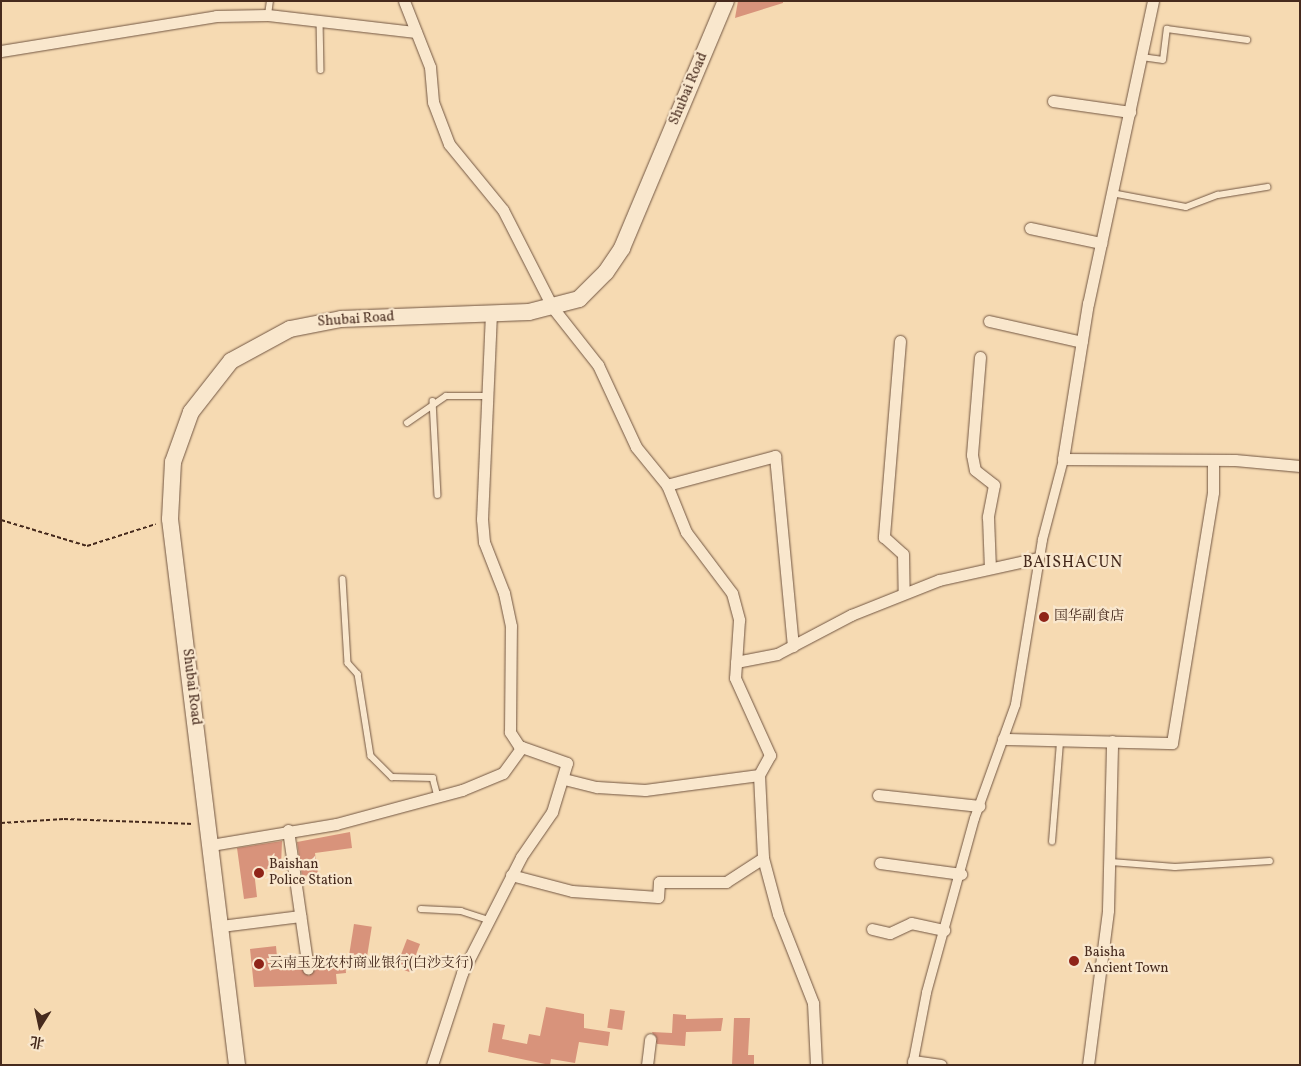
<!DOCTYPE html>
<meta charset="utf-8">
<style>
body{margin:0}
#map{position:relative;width:1301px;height:1066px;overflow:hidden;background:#f6dab2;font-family:Vollkorn,"Noto Serif SC",serif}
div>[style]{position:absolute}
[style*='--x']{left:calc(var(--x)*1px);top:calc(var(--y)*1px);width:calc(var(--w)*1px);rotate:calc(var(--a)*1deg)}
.building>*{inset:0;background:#d8937b;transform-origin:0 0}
.path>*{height:2px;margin-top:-1px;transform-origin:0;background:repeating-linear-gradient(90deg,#462a1d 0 4px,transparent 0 6.5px)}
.roads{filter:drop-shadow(0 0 1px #725642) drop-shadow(0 0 1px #725642)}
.service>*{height:5.5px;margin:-2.75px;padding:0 2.75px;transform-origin:2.75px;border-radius:2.75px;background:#f9e7cd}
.pedestrian>*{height:9px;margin:-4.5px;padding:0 4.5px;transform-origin:4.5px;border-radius:4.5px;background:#f9e7cd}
.minor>*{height:11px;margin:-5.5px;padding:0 5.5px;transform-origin:5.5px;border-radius:5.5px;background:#f9e7cd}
.secondary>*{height:16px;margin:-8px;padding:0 8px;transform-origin:8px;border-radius:8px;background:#f9e7cd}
.dots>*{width:14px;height:14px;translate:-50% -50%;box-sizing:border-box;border:2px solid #f9e7cd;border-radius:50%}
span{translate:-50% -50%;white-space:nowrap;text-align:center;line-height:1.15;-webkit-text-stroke:4.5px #f9e7cd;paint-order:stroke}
.street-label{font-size:14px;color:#462a1d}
.poi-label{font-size:14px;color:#462a1d}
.left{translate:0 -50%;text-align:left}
.quarter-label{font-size:16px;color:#462a1d;letter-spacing:1px}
.frame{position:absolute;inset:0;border:2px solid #462a1d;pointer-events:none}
.north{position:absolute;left:15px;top:1001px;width:50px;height:50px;-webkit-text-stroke:4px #f9e7cd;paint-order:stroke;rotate:190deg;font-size:14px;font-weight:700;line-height:20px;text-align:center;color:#462a1d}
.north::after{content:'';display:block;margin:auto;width:18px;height:22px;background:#462a1d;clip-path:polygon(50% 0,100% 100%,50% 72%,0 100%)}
</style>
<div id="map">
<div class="building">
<div style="clip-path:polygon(738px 1px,783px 1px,783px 3px,735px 18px)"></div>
<div style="clip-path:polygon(350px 832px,352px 848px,315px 853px,318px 874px,302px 876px,297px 842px)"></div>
<div style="clip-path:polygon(282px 841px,281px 867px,254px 871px,257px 897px,244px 899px,237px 848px)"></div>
<div style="left:354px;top:924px;width:18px;height:42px;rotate:9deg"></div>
<div style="left:407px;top:939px;width:14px;height:30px;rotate:21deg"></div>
<div style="clip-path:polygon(276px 946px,278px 968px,300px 966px,309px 976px,315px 964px,345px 961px,346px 973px,336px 974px,337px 984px,254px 987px,250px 949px)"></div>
<div style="clip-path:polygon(546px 1007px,584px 1014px,584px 1028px,610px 1032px,608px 1046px,579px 1042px,575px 1063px,551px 1059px,550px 1065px,488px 1052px,493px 1023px,505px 1025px,502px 1039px,527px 1044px,529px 1034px,540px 1036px)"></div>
<div style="left:610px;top:1009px;width:15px;height:19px;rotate:8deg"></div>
<div style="clip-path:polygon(673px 1014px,686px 1015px,686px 1019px,723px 1018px,721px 1031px,686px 1032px,685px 1046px,657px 1044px,652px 1032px,672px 1033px)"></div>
<div style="clip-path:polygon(734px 1018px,750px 1018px,748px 1055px,754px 1055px,754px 1065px,732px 1065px)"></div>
</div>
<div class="path">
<div style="--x:1;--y:520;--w:90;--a:16.8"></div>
<div style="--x:87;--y:546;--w:72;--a:-17.7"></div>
<div style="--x:1;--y:823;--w:63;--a:-3.6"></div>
<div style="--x:64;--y:819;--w:130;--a:2.2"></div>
</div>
<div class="roads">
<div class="service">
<div style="--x:268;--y:15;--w:14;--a:-82"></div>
<div style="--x:320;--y:20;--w:50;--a:88.9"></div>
<div style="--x:1142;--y:57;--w:21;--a:8"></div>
<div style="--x:1163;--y:60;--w:31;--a:-83"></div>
<div style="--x:1167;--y:29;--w:81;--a:7.8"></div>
<div style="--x:1112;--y:193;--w:75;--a:10.7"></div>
<div style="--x:1186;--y:207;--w:34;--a:-21"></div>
<div style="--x:1218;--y:195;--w:50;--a:-9.3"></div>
<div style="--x:433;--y:401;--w:94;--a:87"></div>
<div style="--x:407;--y:423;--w:47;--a:-34.7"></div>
<div style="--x:446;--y:396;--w:43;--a:0"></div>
<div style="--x:343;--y:579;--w:84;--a:86.6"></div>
<div style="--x:348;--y:663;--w:15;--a:48"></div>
<div style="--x:358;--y:674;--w:83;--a:81"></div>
<div style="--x:371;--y:756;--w:30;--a:45"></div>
<div style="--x:392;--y:777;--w:41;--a:1.4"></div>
<div style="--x:433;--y:778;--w:16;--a:75"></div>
<div style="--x:1052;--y:842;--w:99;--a:-85.4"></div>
<div style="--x:1111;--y:862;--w:64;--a:4.5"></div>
<div style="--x:1175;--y:867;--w:95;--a:-3.6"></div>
<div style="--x:421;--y:909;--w:40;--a:2.9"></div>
<div style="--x:461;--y:911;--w:29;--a:18"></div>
</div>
<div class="pedestrian">
<div style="--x:912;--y:1065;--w:74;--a:-79.1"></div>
<div style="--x:926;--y:992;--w:180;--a:-74.6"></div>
<div style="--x:974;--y:818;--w:121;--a:-70.2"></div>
<div style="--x:1015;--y:704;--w:167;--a:-80.7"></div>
<div style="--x:1042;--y:539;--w:83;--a:-75.3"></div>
</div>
<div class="minor">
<div style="--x:404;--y:1;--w:71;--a:68.5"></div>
<div style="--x:430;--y:67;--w:35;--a:85"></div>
<div style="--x:433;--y:102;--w:45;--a:69.1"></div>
<div style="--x:449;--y:144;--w:85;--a:50.7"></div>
<div style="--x:503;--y:210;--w:110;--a:63"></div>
<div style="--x:553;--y:308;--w:73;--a:51.7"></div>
<div style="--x:598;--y:365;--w:90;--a:65.1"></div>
<div style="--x:636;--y:447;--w:49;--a:50.8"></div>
<div style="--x:667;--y:485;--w:51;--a:68"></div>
<div style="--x:686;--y:532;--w:76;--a:53"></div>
<div style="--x:732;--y:593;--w:28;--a:75"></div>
<div style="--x:739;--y:620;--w:58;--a:93.9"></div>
<div style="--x:735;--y:678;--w:85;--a:65.6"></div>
<div style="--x:770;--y:755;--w:23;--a:119"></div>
<div style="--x:759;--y:775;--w:83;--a:87.2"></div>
<div style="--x:763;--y:858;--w:58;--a:75"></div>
<div style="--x:778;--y:914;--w:96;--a:68.5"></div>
<div style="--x:813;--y:1003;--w:62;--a:87.2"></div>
<div style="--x:1153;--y:1;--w:309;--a:102.1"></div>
<div style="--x:1088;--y:303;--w:158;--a:99.1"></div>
<div style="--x:1063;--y:459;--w:172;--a:0.3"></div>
<div style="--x:1235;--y:460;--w:65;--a:5.3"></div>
<div style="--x:1;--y:51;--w:218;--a:-9.2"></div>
<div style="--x:216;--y:16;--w:52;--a:-1.1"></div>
<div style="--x:268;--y:15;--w:149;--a:6.6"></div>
<div style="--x:1053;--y:101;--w:78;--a:8.1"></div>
<div style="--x:1030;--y:228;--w:73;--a:11.9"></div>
<div style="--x:989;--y:321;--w:95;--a:12.7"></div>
<div style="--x:900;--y:341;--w:197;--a:94.7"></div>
<div style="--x:884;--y:537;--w:25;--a:42"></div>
<div style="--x:903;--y:554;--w:39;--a:89"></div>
<div style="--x:980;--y:357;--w:98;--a:94.7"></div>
<div style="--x:972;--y:455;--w:15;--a:79"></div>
<div style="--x:975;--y:470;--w:24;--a:38"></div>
<div style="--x:994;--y:485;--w:33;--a:101"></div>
<div style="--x:988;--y:517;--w:51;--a:87.8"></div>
<div style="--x:667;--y:485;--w:112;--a:-15"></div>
<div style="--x:775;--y:456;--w:191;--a:84.6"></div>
<div style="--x:736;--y:662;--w:42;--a:-11"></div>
<div style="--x:777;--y:654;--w:84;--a:-27.8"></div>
<div style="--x:851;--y:615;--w:95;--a:-21.7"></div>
<div style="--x:939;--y:580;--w:101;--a:-12.5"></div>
<div style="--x:1003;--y:739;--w:169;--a:1.4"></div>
<div style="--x:1172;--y:743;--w:254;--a:-80.7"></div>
<div style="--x:1213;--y:492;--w:31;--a:-90"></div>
<div style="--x:564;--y:779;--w:34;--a:14"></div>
<div style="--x:597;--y:787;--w:48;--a:3.6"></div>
<div style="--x:645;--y:790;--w:115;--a:-7.5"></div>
<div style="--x:878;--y:795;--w:102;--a:6.2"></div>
<div style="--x:288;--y:830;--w:140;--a:81.8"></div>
<div style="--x:211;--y:845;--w:127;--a:-9.5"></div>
<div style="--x:336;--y:824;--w:131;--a:-15.1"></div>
<div style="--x:462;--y:790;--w:44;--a:-22.5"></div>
<div style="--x:503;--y:773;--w:32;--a:-54"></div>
<div style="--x:880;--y:863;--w:82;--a:7.7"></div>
<div style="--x:511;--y:875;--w:63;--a:14.7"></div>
<div style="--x:572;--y:891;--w:86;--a:4"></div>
<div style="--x:658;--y:897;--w:15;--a:-86"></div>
<div style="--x:659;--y:882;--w:67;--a:0"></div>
<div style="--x:726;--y:882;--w:44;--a:-33"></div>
<div style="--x:221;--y:926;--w:80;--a:-7.2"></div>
<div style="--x:872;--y:929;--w:18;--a:13"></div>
<div style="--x:890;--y:933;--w:23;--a:-25"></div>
<div style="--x:911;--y:923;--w:34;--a:12"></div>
<div style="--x:913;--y:1061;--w:28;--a:8"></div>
<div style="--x:432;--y:1065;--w:97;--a:-71.9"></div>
<div style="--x:462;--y:973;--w:130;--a:-63"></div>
<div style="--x:521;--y:857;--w:55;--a:-55.4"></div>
<div style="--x:552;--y:812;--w:51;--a:-73"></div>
<div style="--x:567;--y:763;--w:51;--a:-160.5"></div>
<div style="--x:519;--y:746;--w:17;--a:-123"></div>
<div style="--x:510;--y:732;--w:106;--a:-89.5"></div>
<div style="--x:511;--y:626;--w:34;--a:-102"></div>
<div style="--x:504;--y:593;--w:55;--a:-111.4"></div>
<div style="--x:484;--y:542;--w:23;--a:-95"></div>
<div style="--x:482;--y:519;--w:205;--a:-87.5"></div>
<div style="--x:647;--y:1065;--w:26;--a:-83"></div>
<div style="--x:1088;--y:1065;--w:156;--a:-82.6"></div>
<div style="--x:1108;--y:910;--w:169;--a:-88.6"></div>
</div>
<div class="secondary">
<div style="--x:237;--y:1065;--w:550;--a:-97"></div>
<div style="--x:170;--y:519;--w:57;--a:-87"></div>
<div style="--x:173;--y:462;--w:53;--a:-70.2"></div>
<div style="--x:191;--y:412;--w:65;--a:-51.9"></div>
<div style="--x:231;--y:361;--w:67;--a:-28.5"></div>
<div style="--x:290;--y:329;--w:52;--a:-11.1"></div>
<div style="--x:341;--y:319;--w:188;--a:-2.1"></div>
<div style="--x:529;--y:312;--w:52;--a:-14.6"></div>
<div style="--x:579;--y:299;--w:38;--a:-45"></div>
<div style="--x:606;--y:272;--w:29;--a:-56"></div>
<div style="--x:622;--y:248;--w:268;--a:-67.2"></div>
</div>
</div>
<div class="dots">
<div style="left:1044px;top:617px;background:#8f2418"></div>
<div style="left:259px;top:873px;background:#8f2418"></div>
<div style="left:1074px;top:961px;background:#8f2418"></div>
<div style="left:259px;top:964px;background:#8f2418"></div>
</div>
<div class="street-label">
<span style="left:689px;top:89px;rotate:-67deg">Shubai Road</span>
<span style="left:356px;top:320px;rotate:-4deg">Shubai Road</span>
<span style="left:191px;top:687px;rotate:83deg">Shubai Road</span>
</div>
<div class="poi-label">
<span class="left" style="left:1054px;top:617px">国华副食店</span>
<span class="left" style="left:269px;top:873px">Baishan<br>Police Station</span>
<span class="left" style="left:1084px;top:961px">Baisha<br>Ancient Town</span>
<span class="left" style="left:269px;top:964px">云南玉龙农村商业银行(白沙支行)</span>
</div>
<div class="quarter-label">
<span style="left:1073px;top:563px">BAISHACUN</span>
</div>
<div class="frame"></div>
<div class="north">北</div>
</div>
